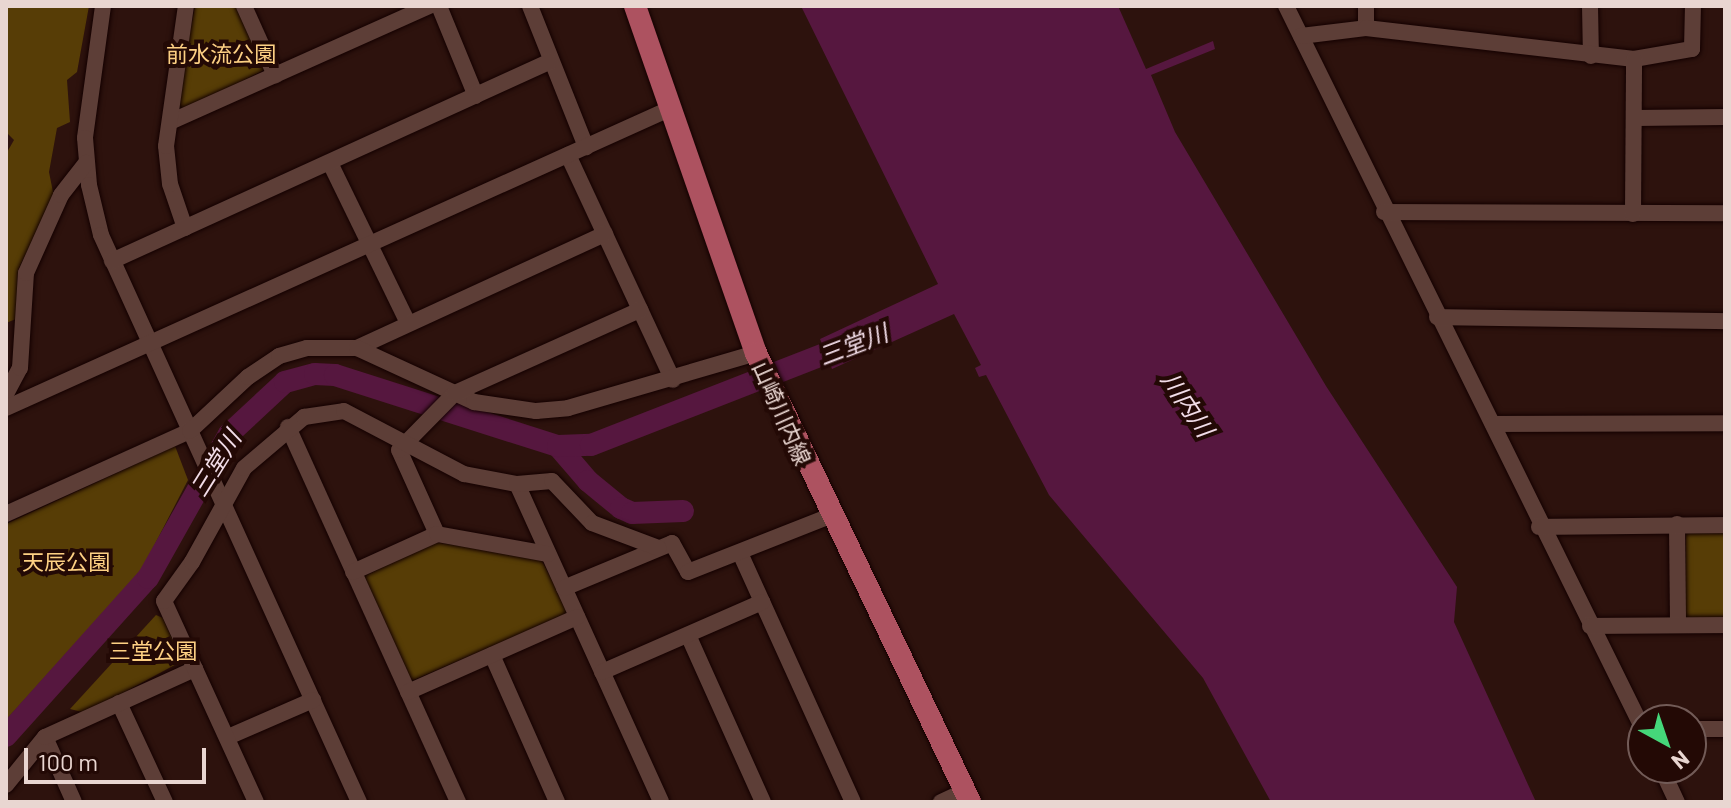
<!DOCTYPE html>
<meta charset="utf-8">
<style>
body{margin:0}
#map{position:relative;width:1731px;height:808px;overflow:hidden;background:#2d120d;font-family:Barlow,"Noto Sans JP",sans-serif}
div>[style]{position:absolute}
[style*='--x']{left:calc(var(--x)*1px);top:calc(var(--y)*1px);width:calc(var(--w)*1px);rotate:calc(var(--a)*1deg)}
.green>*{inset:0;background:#573d06;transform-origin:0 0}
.water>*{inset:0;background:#56173f}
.river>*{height:22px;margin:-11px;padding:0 11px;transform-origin:11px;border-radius:11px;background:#56173f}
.roads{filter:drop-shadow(0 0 2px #140100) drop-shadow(0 0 2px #140100)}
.minor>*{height:16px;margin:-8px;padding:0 8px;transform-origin:8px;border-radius:8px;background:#5d3e37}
.major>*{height:22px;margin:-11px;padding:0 11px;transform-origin:11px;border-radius:11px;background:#ad5260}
span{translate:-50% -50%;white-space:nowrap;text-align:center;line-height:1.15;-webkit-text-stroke:8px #230905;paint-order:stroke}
.park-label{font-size:22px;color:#fdd083}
.street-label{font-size:22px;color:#e9d6d1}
.water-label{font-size:24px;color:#f2dde8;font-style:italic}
.frame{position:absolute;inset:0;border:8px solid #e9d6d1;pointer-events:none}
.north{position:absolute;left:1627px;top:704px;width:80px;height:80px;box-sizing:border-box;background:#230905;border:2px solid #725b57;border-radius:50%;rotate:140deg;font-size:22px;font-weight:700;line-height:32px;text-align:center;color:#e9d6d1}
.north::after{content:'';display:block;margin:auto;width:28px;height:36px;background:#45d77a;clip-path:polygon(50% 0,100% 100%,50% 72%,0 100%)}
.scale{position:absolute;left:24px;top:748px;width:182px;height:36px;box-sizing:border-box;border:4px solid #e9d6d1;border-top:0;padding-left:10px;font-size:24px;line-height:28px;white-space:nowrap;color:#e9d6d1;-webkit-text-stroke:6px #230905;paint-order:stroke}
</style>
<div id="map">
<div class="green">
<div style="clip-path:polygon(6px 6px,89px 6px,77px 72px,67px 80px,70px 122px,57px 128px,49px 172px,54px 197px,18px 270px,16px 319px,6px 323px,6px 154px,14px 140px,6px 132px)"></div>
<div style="clip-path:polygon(195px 6px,239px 6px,266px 69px,183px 111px,176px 107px)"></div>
<div style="clip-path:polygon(175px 446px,188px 480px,141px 571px,6px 720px,6px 524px)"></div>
<div style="left:1686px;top:530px;width:39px;height:88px;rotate:1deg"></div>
<div style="clip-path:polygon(433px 542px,540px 557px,569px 613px,409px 682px,361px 578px)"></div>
<div style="clip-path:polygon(156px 615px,163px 618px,182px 661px,86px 713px,70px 709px)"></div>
</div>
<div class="water">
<div style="clip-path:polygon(801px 6px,1118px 6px,1146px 69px,1213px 41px,1215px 49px,1151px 75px,1175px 132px,1326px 386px,1457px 587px,1454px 622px,1536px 802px,1271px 802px,1203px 678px,1049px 495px,986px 375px,979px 377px,975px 368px,981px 365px,954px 314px,832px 369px,820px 339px,938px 284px)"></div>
</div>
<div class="river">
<div style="--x:558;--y:446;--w:46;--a:49.4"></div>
<div style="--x:588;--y:481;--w:43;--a:39.3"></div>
<div style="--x:621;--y:508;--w:12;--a:24"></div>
<div style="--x:632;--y:513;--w:51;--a:-2.2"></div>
<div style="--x:6;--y:736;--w:212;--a:-48.1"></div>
<div style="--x:148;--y:578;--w:165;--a:-60.6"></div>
<div style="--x:229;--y:434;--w:76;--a:-42.9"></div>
<div style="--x:285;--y:382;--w:31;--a:-15"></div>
<div style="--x:315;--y:374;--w:20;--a:3"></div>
<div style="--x:335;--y:375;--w:234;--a:17.7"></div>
<div style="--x:558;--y:446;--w:33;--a:-2"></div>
<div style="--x:591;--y:445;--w:281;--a:-21.3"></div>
</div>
<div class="roads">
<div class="minor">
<div style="--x:103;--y:6;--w:133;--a:97.8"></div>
<div style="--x:85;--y:138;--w:47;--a:85.1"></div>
<div style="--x:89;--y:185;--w:51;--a:76.5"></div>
<div style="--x:101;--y:235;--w:623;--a:65.53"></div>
<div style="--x:244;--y:6;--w:76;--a:65.8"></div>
<div style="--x:439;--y:6;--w:97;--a:67.7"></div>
<div style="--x:530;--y:6;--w:152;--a:68.3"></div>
<div style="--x:1286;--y:6;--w:806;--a:63.72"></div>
<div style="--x:1366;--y:6;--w:22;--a:90"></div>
<div style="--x:1590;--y:6;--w:50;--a:88.9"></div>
<div style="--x:1301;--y:36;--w:65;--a:-7"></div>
<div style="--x:1366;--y:28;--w:270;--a:6.6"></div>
<div style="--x:1634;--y:59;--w:59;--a:-9.8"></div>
<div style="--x:1692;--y:49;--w:43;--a:-88.7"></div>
<div style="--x:1635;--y:118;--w:90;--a:-0.6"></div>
<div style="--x:170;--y:122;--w:284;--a:-24.1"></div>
<div style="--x:568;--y:155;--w:248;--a:65"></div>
<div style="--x:330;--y:163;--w:178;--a:64"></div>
<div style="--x:1384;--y:212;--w:341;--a:0.2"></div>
<div style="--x:1633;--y:214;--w:155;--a:-89.6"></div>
<div style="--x:185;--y:228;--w:46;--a:-108.8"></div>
<div style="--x:170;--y:184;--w:38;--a:-96"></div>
<div style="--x:166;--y:146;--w:141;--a:-81.9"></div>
<div style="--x:112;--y:261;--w:480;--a:-24.5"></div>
<div style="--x:1437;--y:317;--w:288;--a:0.8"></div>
<div style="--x:357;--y:348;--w:273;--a:-24.7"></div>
<div style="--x:6;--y:394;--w:30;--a:-62"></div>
<div style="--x:20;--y:368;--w:95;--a:-86.4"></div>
<div style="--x:26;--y:273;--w:85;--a:-65.8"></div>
<div style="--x:61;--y:195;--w:41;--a:-52"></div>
<div style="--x:6;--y:408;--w:727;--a:-24.27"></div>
<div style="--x:1493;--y:424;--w:232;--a:-0.2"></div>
<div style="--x:288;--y:427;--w:412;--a:65.6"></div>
<div style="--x:517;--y:484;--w:349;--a:65.6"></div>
<div style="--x:6;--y:514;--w:202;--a:-24.3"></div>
<div style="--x:190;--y:431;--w:79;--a:-43"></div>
<div style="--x:248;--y:377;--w:37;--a:-34"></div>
<div style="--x:279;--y:356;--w:29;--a:-16"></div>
<div style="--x:307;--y:348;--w:50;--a:0"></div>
<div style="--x:357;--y:348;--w:129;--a:24.8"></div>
<div style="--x:474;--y:402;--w:63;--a:8.3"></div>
<div style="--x:536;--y:411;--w:32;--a:-5"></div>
<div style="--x:568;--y:408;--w:196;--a:-16.3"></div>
<div style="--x:1677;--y:524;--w:100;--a:89.4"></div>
<div style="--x:1539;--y:527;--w:186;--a:-0.6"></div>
<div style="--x:437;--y:534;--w:92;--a:-114.3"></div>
<div style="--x:399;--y:450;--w:80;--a:-45.5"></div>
<div style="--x:455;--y:393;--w:203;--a:-24.2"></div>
<div style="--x:740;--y:553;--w:273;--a:65.6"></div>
<div style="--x:353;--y:572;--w:92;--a:-24.3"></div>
<div style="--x:437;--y:534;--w:113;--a:10.2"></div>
<div style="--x:564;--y:588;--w:117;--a:-22.6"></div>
<div style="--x:672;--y:543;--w:33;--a:61"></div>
<div style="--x:688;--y:572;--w:153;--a:-21.5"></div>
<div style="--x:1590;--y:626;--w:135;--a:-0.4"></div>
<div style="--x:688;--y:635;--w:183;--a:65.8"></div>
<div style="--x:492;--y:655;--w:161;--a:66.1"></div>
<div style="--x:602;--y:672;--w:175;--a:-23.6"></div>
<div style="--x:408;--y:692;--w:185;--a:-23.9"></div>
<div style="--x:119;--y:703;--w:109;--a:65.1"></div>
<div style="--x:1691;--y:729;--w:34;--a:0"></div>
<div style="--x:45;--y:737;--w:71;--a:66"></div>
<div style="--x:228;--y:737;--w:93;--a:-23.5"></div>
<div style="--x:1661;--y:768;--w:38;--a:65"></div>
<div style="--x:6;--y:785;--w:62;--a:-50.9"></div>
<div style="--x:45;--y:737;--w:165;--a:-24.4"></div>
<div style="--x:256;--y:802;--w:221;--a:-114.6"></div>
<div style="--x:164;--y:601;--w:48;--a:-54.3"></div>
<div style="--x:192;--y:562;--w:107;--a:-61"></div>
<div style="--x:244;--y:468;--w:79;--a:-40.4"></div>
<div style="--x:304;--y:417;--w:40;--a:-8.5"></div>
<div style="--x:344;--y:411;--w:136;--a:27.7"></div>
<div style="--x:464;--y:474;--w:54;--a:10.7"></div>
<div style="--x:517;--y:484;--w:35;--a:-5"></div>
<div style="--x:552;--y:481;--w:58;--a:46.4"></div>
<div style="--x:592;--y:523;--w:71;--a:20.7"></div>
<div style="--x:941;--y:802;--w:26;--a:-25"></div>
</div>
<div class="major">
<div style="--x:635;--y:6;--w:367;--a:70.8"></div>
<div style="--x:756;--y:353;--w:497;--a:64.5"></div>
</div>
</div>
<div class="park-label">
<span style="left:221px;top:54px">前水流公園</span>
<span style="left:66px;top:562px">天辰公園</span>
<span style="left:153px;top:651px">三堂公園</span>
</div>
<div class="street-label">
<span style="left:782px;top:413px;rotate:66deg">山崎川内線</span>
</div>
<div class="water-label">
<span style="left:853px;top:344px;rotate:-21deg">三堂川</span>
<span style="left:1188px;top:404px;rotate:56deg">川内川</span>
<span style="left:215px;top:463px;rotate:-58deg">三堂川</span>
</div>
<div class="frame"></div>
<div class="north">N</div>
<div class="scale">100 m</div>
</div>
